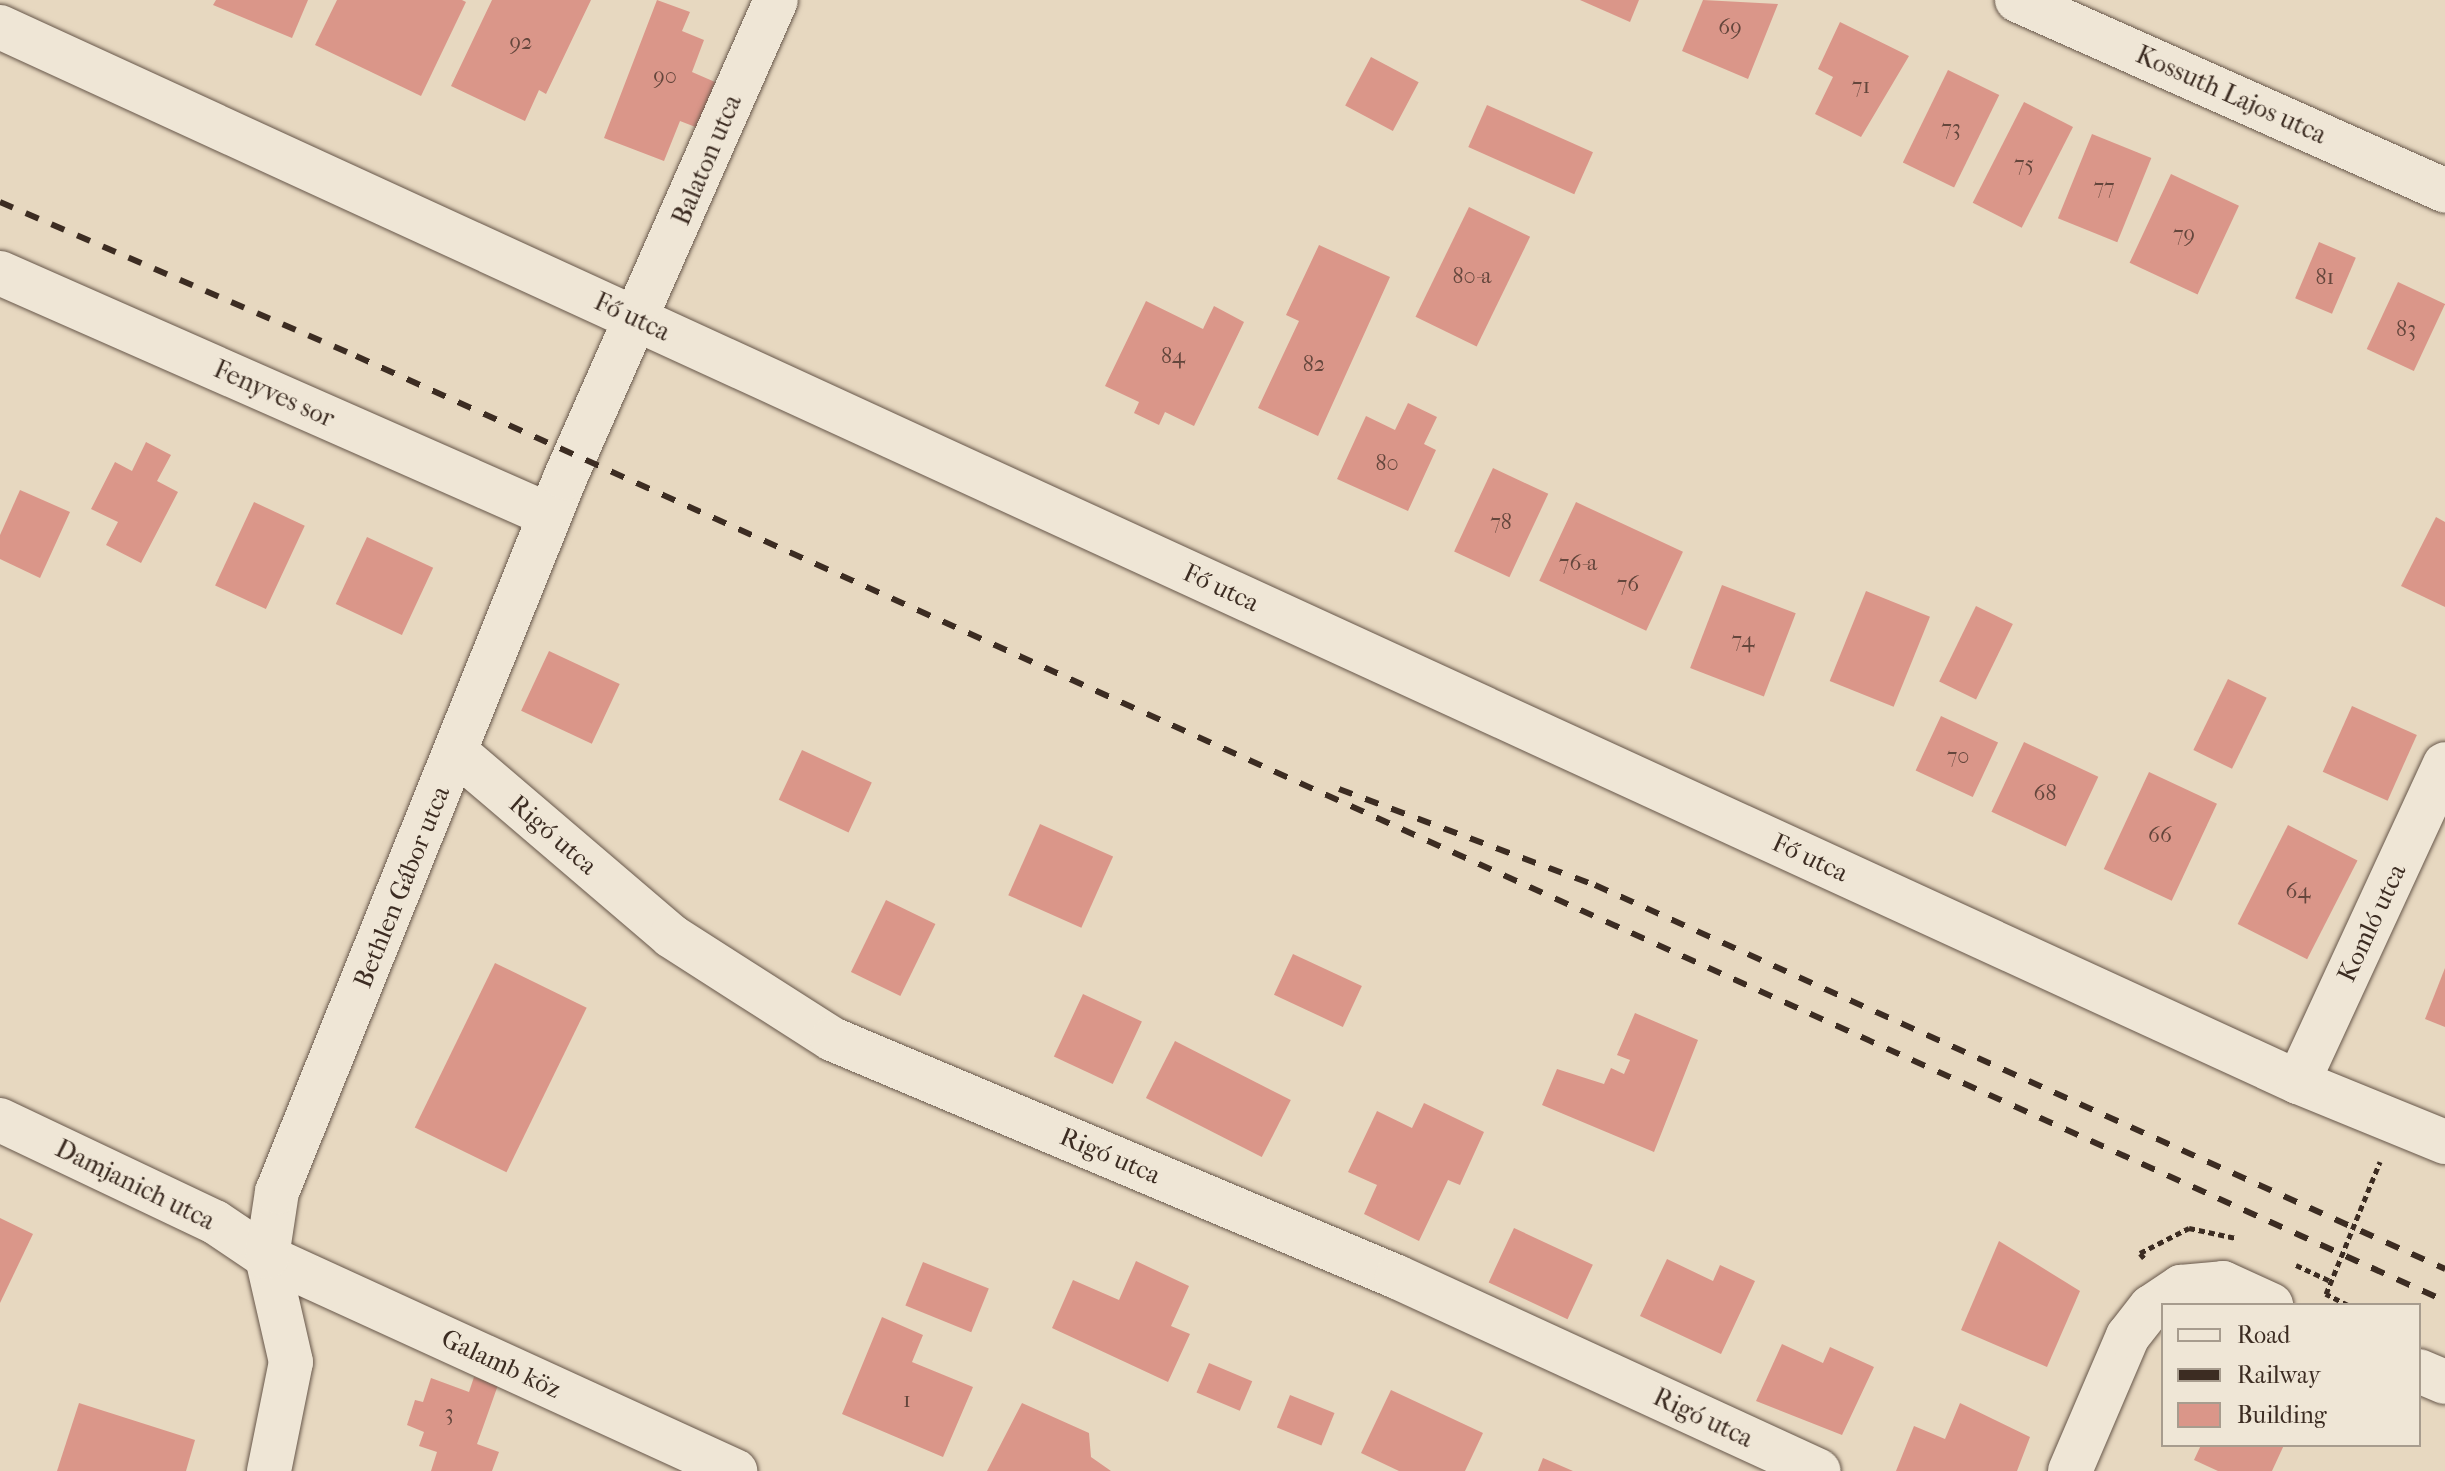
<!DOCTYPE html>
<meta charset="utf-8">
<style>
body{margin:0}
#map{position:relative;width:2445px;height:1471px;overflow:hidden;background:#e7d8c0;font-family:"IM FELL French Canon",serif}
div>[style]{position:absolute}
[style*='--x']{left:calc(var(--x)*1px);top:calc(var(--y)*1px);width:calc(var(--w)*1px);rotate:calc(var(--a)*1deg)}
.building>*{inset:0;background:#da9689;transform-origin:0 0}
.path>*{height:5px;margin-top:-2.5px;transform-origin:0;background:repeating-linear-gradient(90deg,#3c2c22 0 6px,transparent 0 10px)}
.roads{filter:drop-shadow(0 0 2px #67574a) drop-shadow(0 0 2px #67574a)}
.minor>*{height:44px;margin:-22px;padding:0 22px;transform-origin:22px;border-radius:22px;background:#efe6d6}
.rail>*{height:6px;margin-top:-3px;transform-origin:0;background:repeating-linear-gradient(90deg,#3c2c22 0 14px,transparent 0 28px)}
span{translate:-50% -50%;white-space:nowrap;text-align:center;line-height:1.15;-webkit-text-stroke:6px #efe6d6;paint-order:stroke}
.number-label{font-size:22px;color:#64463c}
.number-label span{-webkit-text-stroke-width:0}
.street-label{font-size:26px;color:#3c2c22}
.legend{position:absolute;left:2161px;top:1303px;width:260px;height:144px;box-sizing:border-box;background:#efe6d6;border:2px solid #a79c8e;margin:0;padding:10px 14px;list-style:none;font-size:24px;color:#3c2c22}
.legend li{display:flex;align-items:center;gap:16px;height:40px}
.legend b{width:40px;border:2px solid #a79c8e}
</style>
<div id="map">
<div class="building">
<div style="clip-path:polygon(216px 0,308px 0,292px 38px,213px 5px)"></div>
<div style="clip-path:polygon(337px 0,462px 0,466px 2px,421px 96px,315px 45px)"></div>
<div style="clip-path:polygon(492px 0,591px 0,546px 94px,539px 90px,525px 121px,451px 86px)"></div>
<div style="clip-path:polygon(657px 0,690px 12px,682px 31px,704px 40px,692px 72px,715px 82px,698px 128px,680px 121px,664px 161px,604px 138px)"></div>
<div style="clip-path:polygon(1580px 0,1639px 0,1630px 22px)"></div>
<div style="clip-path:polygon(1703px 0,1778px 4px,1748px 79px,1682px 51px)"></div>
<div style="clip-path:polygon(1840px 22px,1909px 56px,1861px 137px,1815px 114px,1833px 77px,1818px 69px)"></div>
<div style="left:1371px;top:57px;width:54px;height:55px;rotate:28deg"></div>
<div style="left:1948px;top:70px;width:57px;height:103px;rotate:26deg"></div>
<div style="left:2024px;top:102px;width:55px;height:113px;rotate:27deg"></div>
<div style="left:1487px;top:105px;width:116px;height:46px;rotate:24deg"></div>
<div style="left:2092px;top:134px;width:64px;height:91px;rotate:22deg"></div>
<div style="left:2171px;top:174px;width:75px;height:98px;rotate:25deg"></div>
<div style="left:1469px;top:207px;width:68px;height:122px;rotate:26deg"></div>
<div style="left:2319px;top:242px;width:40px;height:61px;rotate:23deg"></div>
<div style="clip-path:polygon(1319px 245px,1390px 277px,1318px 436px,1258px 408px,1299px 321px,1286px 315px)"></div>
<div style="left:2398px;top:282px;width:52px;height:74px;rotate:25deg"></div>
<div style="clip-path:polygon(1146px 301px,1203px 329px,1214px 306px,1244px 322px,1194px 426px,1165px 412px,1159px 425px,1134px 413px,1139px 402px,1105px 386px)"></div>
<div style="clip-path:polygon(1408px 403px,1437px 417px,1424px 444px,1436px 450px,1408px 511px,1337px 479px,1366px 416px,1395px 430px)"></div>
<div style="clip-path:polygon(146px 442px,171px 455px,157px 481px,178px 492px,141px 563px,106px 545px,118px 522px,91px 509px,115px 462px,132px 471px)"></div>
<div style="left:1493px;top:468px;width:61px;height:92px;rotate:25deg"></div>
<div style="clip-path:polygon(20px 490px,70px 512px,40px 578px,0 559px,0 535px)"></div>
<div style="left:254px;top:502px;width:56px;height:92px;rotate:25deg"></div>
<div style="left:1576px;top:502px;width:118px;height:87px;rotate:25deg"></div>
<div style="clip-path:polygon(2436px 517px,2445px 522px,2445px 607px,2401px 586px)"></div>
<div style="left:367px;top:537px;width:73px;height:74px;rotate:25deg"></div>
<div style="left:1722px;top:585px;width:79px;height:89px;rotate:21deg"></div>
<div style="left:1866px;top:591px;width:69px;height:97px;rotate:22deg"></div>
<div style="left:1976px;top:606px;width:41px;height:84px;rotate:26deg"></div>
<div style="left:549px;top:651px;width:78px;height:66px;rotate:25deg"></div>
<div style="left:2228px;top:679px;width:43px;height:79px;rotate:26deg"></div>
<div style="left:2352px;top:706px;width:71px;height:72px;rotate:24deg"></div>
<div style="left:1941px;top:716px;width:63px;height:60px;rotate:25deg"></div>
<div style="left:2024px;top:742px;width:82px;height:77px;rotate:25deg"></div>
<div style="left:802px;top:750px;width:77px;height:55px;rotate:25deg"></div>
<div style="left:2149px;top:772px;width:75px;height:107px;rotate:25deg"></div>
<div style="left:1040px;top:824px;width:80px;height:78px;rotate:24deg"></div>
<div style="left:2288px;top:825px;width:78px;height:111px;rotate:27deg"></div>
<div style="left:886px;top:900px;width:55px;height:80px;rotate:26deg"></div>
<div style="left:1293px;top:954px;width:76px;height:45px;rotate:25deg"></div>
<div style="left:495px;top:963px;width:102px;height:183px;rotate:26deg"></div>
<div style="clip-path:polygon(2445px 968px,2445px 1027px,2425px 1019px)"></div>
<div style="left:1083px;top:994px;width:65px;height:69px;rotate:25deg"></div>
<div style="clip-path:polygon(1635px 1013px,1698px 1040px,1654px 1152px,1542px 1105px,1557px 1069px,1604px 1084px,1611px 1068px,1624px 1074px,1630px 1060px,1617px 1055px)"></div>
<div style="left:1175px;top:1041px;width:130px;height:64px;rotate:27deg"></div>
<div style="clip-path:polygon(1424px 1103px,1484px 1132px,1460px 1185px,1448px 1180px,1419px 1241px,1364px 1214px,1377px 1185px,1348px 1172px,1377px 1111px,1412px 1128px)"></div>
<div style="clip-path:polygon(0 1218px,33px 1234px,0 1303px)"></div>
<div style="left:1514px;top:1228px;width:87px;height:60px;rotate:25deg"></div>
<div style="clip-path:polygon(1999px 1241px,2080px 1291px,2047px 1367px,1961px 1330px)"></div>
<div style="clip-path:polygon(1667px 1259px,1713px 1281px,1720px 1265px,1755px 1281px,1721px 1354px,1640px 1316px)"></div>
<div style="clip-path:polygon(1136px 1261px,1189px 1286px,1171px 1326px,1190px 1334px,1168px 1382px,1052px 1328px,1073px 1280px,1119px 1300px)"></div>
<div style="left:923px;top:1262px;width:71px;height:47px;rotate:22deg"></div>
<div style="clip-path:polygon(882px 1317px,923px 1335px,912px 1362px,973px 1387px,943px 1457px,842px 1414px)"></div>
<div style="clip-path:polygon(1782px 1344px,1823px 1363px,1830px 1347px,1874px 1367px,1842px 1435px,1756px 1401px)"></div>
<div style="left:1209px;top:1363px;width:47px;height:32px;rotate:23deg"></div>
<div style="clip-path:polygon(474px 1377px,498px 1385px,477px 1444px,499px 1452px,492px 1471px,431px 1471px,437px 1452px,419px 1446px,424px 1432px,407px 1425px,415px 1400px,423px 1402px,431px 1378px,469px 1392px)"></div>
<div style="clip-path:polygon(1391px 1390px,1483px 1433px,1465px 1471px,1399px 1471px,1361px 1453px)"></div>
<div style="left:1290px;top:1395px;width:48px;height:35px;rotate:22deg"></div>
<div style="clip-path:polygon(79px 1403px,195px 1440px,186px 1471px,57px 1471px)"></div>
<div style="clip-path:polygon(1022px 1403px,1089px 1433px,1091px 1457px,1111px 1471px,987px 1471px)"></div>
<div style="clip-path:polygon(1960px 1403px,2030px 1437px,2017px 1471px,1896px 1471px,1914px 1426px,1945px 1439px)"></div>
<div style="clip-path:polygon(2201px 1445px,2284px 1445px,2272px 1471px,2218px 1471px,2194px 1460px)"></div>
<div style="clip-path:polygon(1543px 1458px,1573px 1471px,1538px 1471px)"></div>
</div>
<div class="path">
<div style="--x:2144;--y:1258;--w:6;--a:-129"></div>
<div style="--x:2140;--y:1253;--w:55;--a:-27"></div>
<div style="--x:2189;--y:1228;--w:48;--a:12"></div>
<div style="--x:2296;--y:1265;--w:38;--a:25"></div>
<div style="--x:2348;--y:1305;--w:25;--a:-153"></div>
<div style="--x:2326;--y:1294;--w:143;--a:-67.8"></div>
</div>
<div class="roads">
<div class="minor">
<div style="--x:2017;--y:0;--w:469;--a:24"></div>
<div style="--x:0;--y:27;--w:2529;--a:24.66"></div>
<div style="--x:2298;--y:1082;--w:159;--a:22.2"></div>
<div style="--x:0;--y:273;--w:600;--a:23.79"></div>
<div style="--x:457;--y:753;--w:282;--a:40.5"></div>
<div style="--x:671;--y:936;--w:191;--a:32.6"></div>
<div style="--x:832;--y:1039;--w:613;--a:22.84"></div>
<div style="--x:1397;--y:1277;--w:464;--a:24.7"></div>
<div style="--x:2298;--y:1082;--w:350;--a:-65.2"></div>
<div style="--x:0;--y:1120;--w:238;--a:25.4"></div>
<div style="--x:215;--y:1222;--w:63;--a:33.9"></div>
<div style="--x:267;--y:1257;--w:515;--a:24.57"></div>
<div style="--x:2419;--y:1371;--w:28;--a:23"></div>
<div style="--x:269;--y:1471;--w:111;--a:-78.6"></div>
<div style="--x:291;--y:1362;--w:108;--a:-102.9"></div>
<div style="--x:267;--y:1257;--w:66;--a:-81.3"></div>
<div style="--x:277;--y:1192;--w:770;--a:-68.03"></div>
<div style="--x:565;--y:478;--w:522;--a:-66.18"></div>
<div style="--x:2070;--y:1471;--w:147;--a:-66.8"></div>
<div style="--x:2128;--y:1336;--w:37;--a:-52"></div>
<div style="--x:2151;--y:1307;--w:36;--a:-34"></div>
<div style="--x:2181;--y:1287;--w:42;--a:-5.4"></div>
<div style="--x:2223;--y:1283;--w:53;--a:24.6"></div>
</div>
</div>
<div class="rail">
<div style="--x:0;--y:202;--w:388;--a:23.4"></div>
<div style="--x:356;--y:356;--w:2293;--a:24.34"></div>
<div style="--x:1339;--y:789;--w:273;--a:20.6"></div>
<div style="--x:1595;--y:885;--w:933;--a:24.31"></div>
</div>
<div class="number-label">
<span style="left:1730px;top:28px">69</span>
<span style="left:521px;top:43px">92</span>
<span style="left:665px;top:77px">90</span>
<span style="left:1861px;top:87px">71</span>
<span style="left:1951px;top:129px">73</span>
<span style="left:2024px;top:165px">75</span>
<span style="left:2104px;top:188px">77</span>
<span style="left:2184px;top:235px">79</span>
<span style="left:1472px;top:277px">80-a</span>
<span style="left:2325px;top:278px">81</span>
<span style="left:2406px;top:330px">83</span>
<span style="left:1173px;top:357px">84</span>
<span style="left:1314px;top:365px">82</span>
<span style="left:1387px;top:464px">80</span>
<span style="left:1501px;top:523px">78</span>
<span style="left:1578px;top:564px">76-a</span>
<span style="left:1628px;top:585px">76</span>
<span style="left:1743px;top:641px">74</span>
<span style="left:1958px;top:757px">70</span>
<span style="left:2045px;top:794px">68</span>
<span style="left:2160px;top:836px">66</span>
<span style="left:2298px;top:892px">64</span>
<span style="left:907px;top:1401px">1</span>
<span style="left:449px;top:1414px">3</span>
</div>
<div class="street-label">
<span style="left:2231px;top:95px;rotate:24deg">Kossuth Lajos utca</span>
<span style="left:707px;top:160px;rotate:-67deg">Balaton utca</span>
<span style="left:632px;top:317px;rotate:25deg">Fő utca</span>
<span style="left:274px;top:394px;rotate:24deg">Fenyves sor</span>
<span style="left:1221px;top:588px;rotate:25deg">Fő utca</span>
<span style="left:553px;top:835px;rotate:41deg">Rigó utca</span>
<span style="left:1810px;top:858px;rotate:25deg">Fő utca</span>
<span style="left:402px;top:887px;rotate:-68deg">Bethlen Gábor utca</span>
<span style="left:2372px;top:923px;rotate:-65deg">Komló utca</span>
<span style="left:1110px;top:1156px;rotate:23deg">Rigó utca</span>
<span style="left:135px;top:1185px;rotate:26deg">Damjanich utca</span>
<span style="left:501px;top:1364px;rotate:25deg">Galamb köz</span>
<span style="left:1703px;top:1418px;rotate:25deg">Rigó utca</span>
</div>
<ul class="legend">
<li><b style="height:10px;background:#efe6d6"></b>Road</li>
<li><b style="height:10px;background:#3c2c22"></b>Railway</li>
<li><b style="height:22px;background:#da9689"></b>Building</li>
</ul>
</div>
